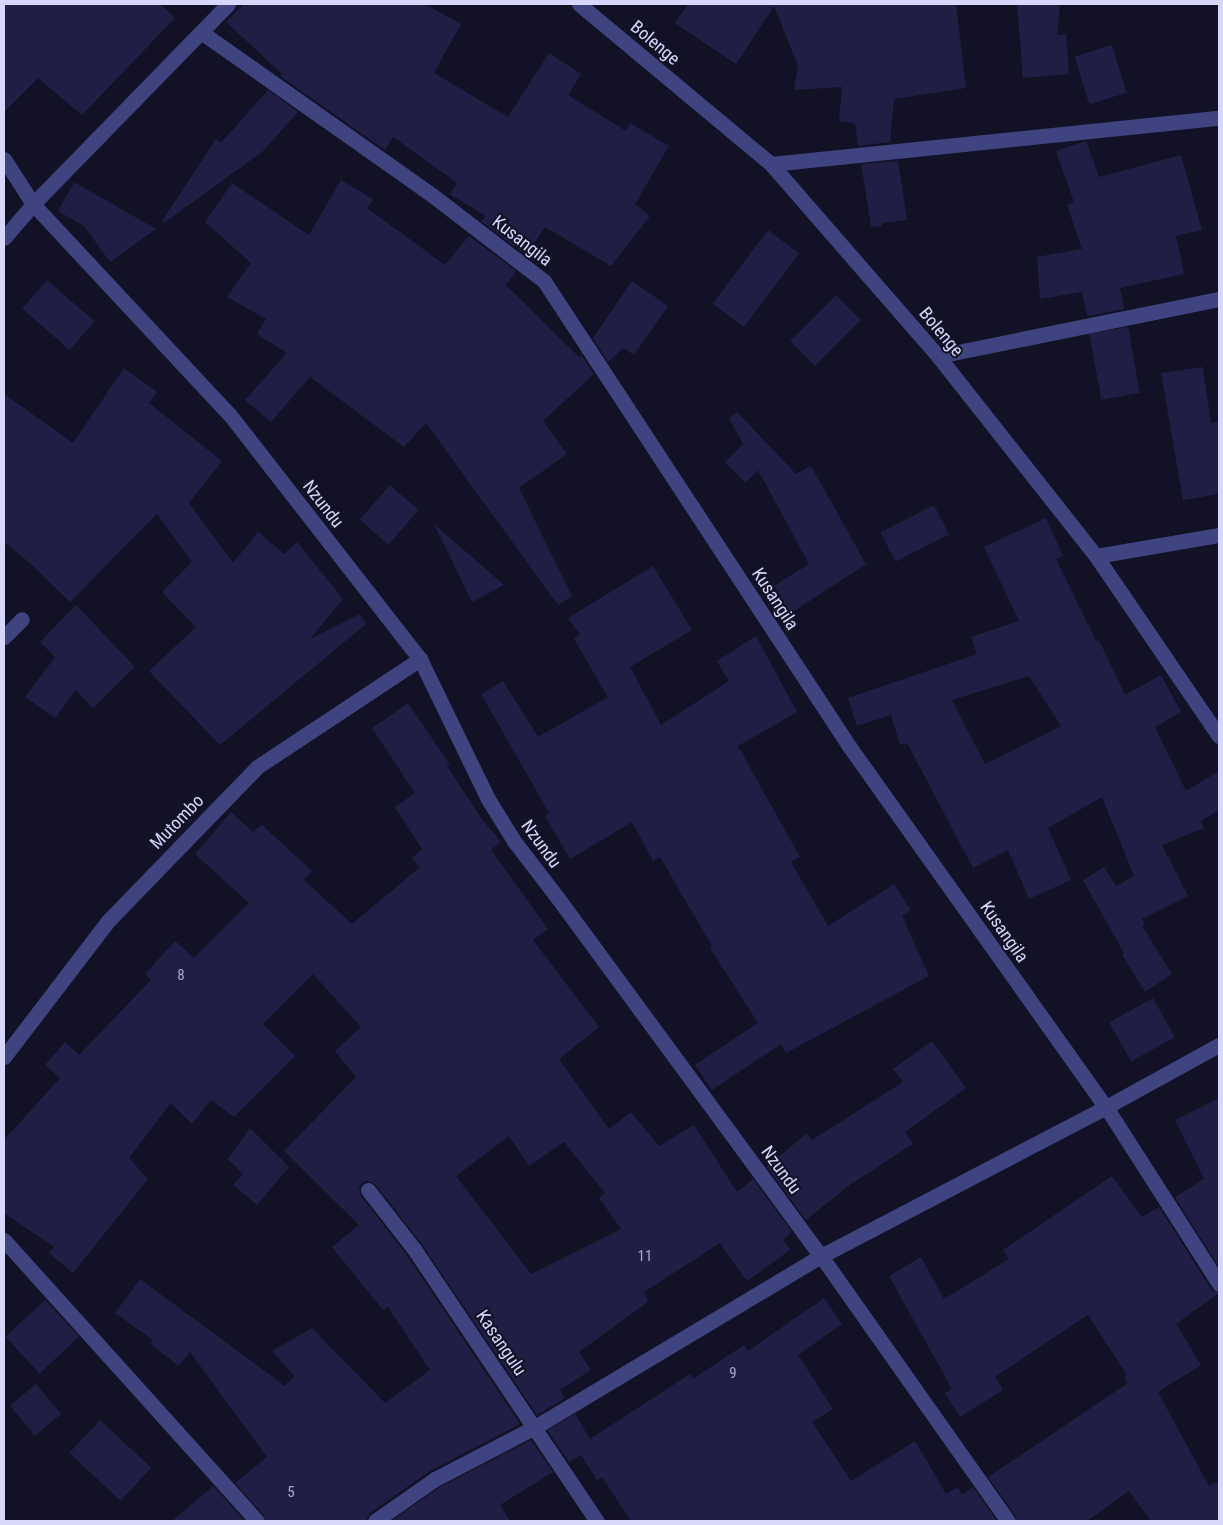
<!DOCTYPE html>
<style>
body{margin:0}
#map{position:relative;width:1223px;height:1525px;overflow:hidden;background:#121125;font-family:"Roboto Condensed",sans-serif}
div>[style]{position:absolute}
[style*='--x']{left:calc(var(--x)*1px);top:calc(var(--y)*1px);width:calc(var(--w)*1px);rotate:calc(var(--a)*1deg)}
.building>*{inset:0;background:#211e45;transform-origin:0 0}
.minor>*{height:15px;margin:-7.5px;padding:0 7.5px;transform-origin:7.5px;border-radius:7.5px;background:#3f4481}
span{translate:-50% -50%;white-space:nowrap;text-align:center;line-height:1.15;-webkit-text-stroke:4px #121125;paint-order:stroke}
.number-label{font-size:15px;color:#aaa9ce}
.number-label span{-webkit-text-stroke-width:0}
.street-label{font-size:18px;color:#d7d7fc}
.frame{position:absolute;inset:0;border:5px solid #d7d7fc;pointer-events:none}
</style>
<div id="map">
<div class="building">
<div style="clip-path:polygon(4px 4px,160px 4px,175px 18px,82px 115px,38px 78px,4px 112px)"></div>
<div style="clip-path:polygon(244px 4px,425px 4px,461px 24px,434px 73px,508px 117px,549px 53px,581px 74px,568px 95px,626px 131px,630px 123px,669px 146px,635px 204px,650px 216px,611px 266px,545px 227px,526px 255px,481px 221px,486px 216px,450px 194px,457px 183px,393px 137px,385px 150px,280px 76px,282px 74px,226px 22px)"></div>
<div style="clip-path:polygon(688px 4px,956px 4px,966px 88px,894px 99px,890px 142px,858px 146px,855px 123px,839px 121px,842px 87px,794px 90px,798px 66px,774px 6px,736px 64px,675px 23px)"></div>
<div style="clip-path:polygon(1017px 4px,1060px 4px,1057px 35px,1066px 34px,1069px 74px,1023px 78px)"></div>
<div style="left:1112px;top:45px;width:50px;height:39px;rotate:73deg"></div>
<div style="clip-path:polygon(268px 90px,298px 112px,262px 152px,164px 223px,162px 221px,216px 139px,221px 143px)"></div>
<div style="clip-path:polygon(1086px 141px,1099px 177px,1181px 155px,1202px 230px,1176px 236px,1184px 274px,1120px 288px,1124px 309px,1087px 316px,1082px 292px,1040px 299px,1037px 257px,1082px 249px,1067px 205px,1074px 202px,1056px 151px)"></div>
<div style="clip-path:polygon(898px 161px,907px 220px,882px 223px,882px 226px,871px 227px,861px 164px)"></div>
<div style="clip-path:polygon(341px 180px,373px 199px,367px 208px,445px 265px,469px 236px,516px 271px,506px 285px,580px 358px,581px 355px,594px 374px,543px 421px,567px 454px,519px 488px,572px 596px,558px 605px,426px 423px,404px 447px,310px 377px,271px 422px,245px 400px,287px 353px,257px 334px,266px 319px,227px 297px,251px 263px,205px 222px,232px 183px,309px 235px)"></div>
<div style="clip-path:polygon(74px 182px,156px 229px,110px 262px,84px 226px,58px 211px)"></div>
<div style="left:768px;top:230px;width:39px;height:92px;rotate:37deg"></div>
<div style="left:47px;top:280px;width:63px;height:38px;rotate:41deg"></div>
<div style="clip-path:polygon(632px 281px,668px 306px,634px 355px,623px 348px,608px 362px,593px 338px)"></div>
<div style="left:836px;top:295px;width:35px;height:65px;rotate:45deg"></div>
<div style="left:1128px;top:327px;width:67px;height:39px;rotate:80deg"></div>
<div style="clip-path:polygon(1203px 367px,1211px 423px,1219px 422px,1219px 494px,1183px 500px,1161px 373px)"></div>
<div style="clip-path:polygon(124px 368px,157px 392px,149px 403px,222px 461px,189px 503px,233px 563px,258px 532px,284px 554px,297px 542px,343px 599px,310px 639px,360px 614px,366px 624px,220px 745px,149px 671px,196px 627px,162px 592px,192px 562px,157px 514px,70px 602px,31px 564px,4px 542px,4px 394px,73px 443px)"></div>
<div style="clip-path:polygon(737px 412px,796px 474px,811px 466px,866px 564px,791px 613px,774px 586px,809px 564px,758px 470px,745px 483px,725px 462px,743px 444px,729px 418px)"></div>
<div style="left:390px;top:485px;width:38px;height:46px;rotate:41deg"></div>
<div style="left:934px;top:505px;width:33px;height:60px;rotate:63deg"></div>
<div style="clip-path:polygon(evenodd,1046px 518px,1063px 556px,1056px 559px,1096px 641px,1099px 640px,1125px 695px,1161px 675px,1181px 712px,1155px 727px,1186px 791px,1219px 771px,1219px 810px,1201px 821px,1204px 828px,1162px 845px,1188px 896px,1142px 919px,1145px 924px,1142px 926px,1172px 974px,1145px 992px,1122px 955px,1124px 953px,1083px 880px,1104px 867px,1116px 886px,1134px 876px,1102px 797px,1048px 828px,1071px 880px,1029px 899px,1008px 850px,973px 868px,907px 743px,900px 745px,891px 715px,857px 726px,848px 698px,977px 654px,971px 637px,1019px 621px,984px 547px,1046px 518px,1029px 676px,1061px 726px,985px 764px,952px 700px,1029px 676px)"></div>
<div style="clip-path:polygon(434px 524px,504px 585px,472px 602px)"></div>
<div style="clip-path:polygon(653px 566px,692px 630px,630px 667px,661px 725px,729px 681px,717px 661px,756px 636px,797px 712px,738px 746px,800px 857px,791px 862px,828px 926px,894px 884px,911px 910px,902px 916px,929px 976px,786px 1053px,781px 1044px,712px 1090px,695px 1065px,758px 1023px,710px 948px,712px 946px,660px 857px,653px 861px,632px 822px,570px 859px,545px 816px,549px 813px,481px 694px,503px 681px,538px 737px,608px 697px,574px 639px,580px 634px,568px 618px)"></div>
<div style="clip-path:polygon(76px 605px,135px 667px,93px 708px,76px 690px,55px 718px,25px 697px,55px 657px,40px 642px)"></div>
<div style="clip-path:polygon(evenodd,408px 703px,450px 765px,447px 766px,481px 818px,501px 842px,491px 850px,548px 929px,533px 940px,599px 1027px,559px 1059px,609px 1129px,631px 1112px,659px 1146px,694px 1125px,737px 1192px,753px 1179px,792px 1232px,783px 1240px,790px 1250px,747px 1281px,720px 1243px,644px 1292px,648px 1302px,579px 1352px,591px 1370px,560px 1390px,565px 1398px,537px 1415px,421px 1243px,375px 1184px,367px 1181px,363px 1182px,359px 1187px,361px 1196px,406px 1254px,520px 1424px,430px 1471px,370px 1513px,366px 1521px,266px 1521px,264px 1515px,235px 1483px,267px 1457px,190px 1352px,179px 1366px,150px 1344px,153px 1340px,115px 1313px,140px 1279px,285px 1386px,294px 1376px,272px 1351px,312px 1328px,385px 1403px,430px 1370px,388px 1307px,383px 1310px,332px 1247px,359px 1225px,284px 1151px,356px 1077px,335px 1051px,361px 1027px,313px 974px,263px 1024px,295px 1056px,234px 1117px,211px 1100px,192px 1124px,171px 1103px,129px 1158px,148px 1179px,73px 1273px,49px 1253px,54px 1247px,4px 1213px,4px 1140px,60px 1078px,45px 1065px,65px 1042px,79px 1055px,151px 980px,145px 974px,175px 941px,194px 958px,249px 903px,195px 854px,231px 812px,253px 832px,262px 825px,312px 871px,304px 880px,352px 924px,420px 867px,412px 858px,422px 849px,395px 807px,415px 793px,372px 728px,408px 703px,509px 1136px,529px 1166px,564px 1142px,605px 1193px,599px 1198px,621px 1229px,531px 1274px,456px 1176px,509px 1136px)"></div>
<div style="left:1153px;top:998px;width:45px;height:50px;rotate:61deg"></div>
<div style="clip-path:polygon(932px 1041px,966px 1088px,905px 1132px,913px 1144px,851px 1184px,806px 1220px,767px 1167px,807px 1133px,812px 1140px,903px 1082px,893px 1069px)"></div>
<div style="clip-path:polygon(1219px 1098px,1219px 1267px,1175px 1197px,1204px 1179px,1175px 1120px)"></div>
<div style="clip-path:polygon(250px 1128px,289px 1167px,257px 1205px,233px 1185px,243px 1174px,228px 1159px)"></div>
<div style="clip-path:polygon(1112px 1176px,1142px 1217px,1159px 1207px,1211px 1289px,1219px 1293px,1176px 1324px,1201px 1365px,1158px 1392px,1209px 1486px,1219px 1481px,1219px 1521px,1151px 1521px,1129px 1491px,1087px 1521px,1017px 1521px,1016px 1516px,988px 1477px,1128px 1383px,1124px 1376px,1127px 1375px,1088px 1315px,995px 1377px,1003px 1390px,960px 1417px,945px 1393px,952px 1389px,889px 1276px,921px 1257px,944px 1299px,1009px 1259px,1003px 1250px)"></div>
<div style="clip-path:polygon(824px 1298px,842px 1324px,798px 1355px,833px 1409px,812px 1422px,851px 1481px,915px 1441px,946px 1494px,958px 1487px,962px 1495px,973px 1487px,997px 1521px,631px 1521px,602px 1477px,597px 1480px,581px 1455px,569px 1462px,547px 1430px,575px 1414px,590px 1439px,690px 1374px,693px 1379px,744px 1345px,748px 1351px)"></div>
<div style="left:45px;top:1300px;width:50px;height:54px;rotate:47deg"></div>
<div style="left:36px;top:1384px;width:39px;height:34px;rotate:50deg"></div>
<div style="left:100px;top:1420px;width:70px;height:45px;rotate:43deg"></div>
<div style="clip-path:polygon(531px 1440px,553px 1472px,500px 1505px,510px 1521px,391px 1521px,440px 1487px)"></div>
<div style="clip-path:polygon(213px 1486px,245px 1521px,172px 1521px)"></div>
</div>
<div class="minor">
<div style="--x:579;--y:4;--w:250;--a:39.8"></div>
<div style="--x:771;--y:164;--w:254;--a:49"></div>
<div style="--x:938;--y:356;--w:255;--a:51.7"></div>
<div style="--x:1096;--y:556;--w:218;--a:55.7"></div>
<div style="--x:201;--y:32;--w:283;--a:35.2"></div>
<div style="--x:432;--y:195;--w:141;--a:37.5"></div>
<div style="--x:544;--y:281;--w:556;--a:56.74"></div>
<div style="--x:849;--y:746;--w:443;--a:54.6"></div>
<div style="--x:1106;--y:1107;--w:210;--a:57.4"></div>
<div style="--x:4;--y:159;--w:54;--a:57.2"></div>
<div style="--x:33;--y:204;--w:289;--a:47"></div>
<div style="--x:230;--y:415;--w:309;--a:52.1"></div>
<div style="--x:420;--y:659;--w:156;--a:64.1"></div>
<div style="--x:488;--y:799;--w:49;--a:58.2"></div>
<div style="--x:514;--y:841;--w:71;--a:52.5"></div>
<div style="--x:557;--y:897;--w:446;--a:53.7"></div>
<div style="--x:821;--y:1256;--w:324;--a:54.8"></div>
<div style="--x:771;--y:164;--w:450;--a:-5.9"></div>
<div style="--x:4;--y:238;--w:45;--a:-49.5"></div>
<div style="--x:33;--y:204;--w:279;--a:-45.7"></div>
<div style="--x:938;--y:356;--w:287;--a:-11.5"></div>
<div style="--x:1096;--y:556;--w:125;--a:-9.7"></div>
<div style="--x:4;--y:637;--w:25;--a:-45"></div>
<div style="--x:4;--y:1057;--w:171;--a:-52.6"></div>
<div style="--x:108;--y:921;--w:214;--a:-45.9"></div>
<div style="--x:257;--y:767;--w:196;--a:-33.5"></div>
<div style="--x:368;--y:1190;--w:75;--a:52.1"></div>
<div style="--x:414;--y:1249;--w:328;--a:56.1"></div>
<div style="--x:4;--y:1240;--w:378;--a:48"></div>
<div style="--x:375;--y:1521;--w:73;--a:-35"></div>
<div style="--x:435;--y:1479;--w:113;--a:-27.5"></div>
<div style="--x:535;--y:1427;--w:333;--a:-30.9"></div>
<div style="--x:821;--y:1256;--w:322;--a:-27.6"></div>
<div style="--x:1106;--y:1107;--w:129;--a:-28.8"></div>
</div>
<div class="number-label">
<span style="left:181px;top:976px">8</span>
<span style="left:645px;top:1257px">11</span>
<span style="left:733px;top:1374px">9</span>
<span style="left:291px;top:1493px">5</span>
</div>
<div class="street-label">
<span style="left:655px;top:43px;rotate:40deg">Bolenge</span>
<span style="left:522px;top:241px;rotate:38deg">Kusangila</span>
<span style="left:941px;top:332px;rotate:50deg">Bolenge</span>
<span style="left:323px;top:504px;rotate:52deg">Nzundu</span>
<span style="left:775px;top:599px;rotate:57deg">Kusangila</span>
<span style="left:177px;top:822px;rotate:-46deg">Mutombo</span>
<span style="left:541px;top:844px;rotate:54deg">Nzundu</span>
<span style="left:1004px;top:932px;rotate:55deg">Kusangila</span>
<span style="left:781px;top:1170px;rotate:54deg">Nzundu</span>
<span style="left:501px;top:1343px;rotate:56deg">Kasangulu</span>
</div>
<div class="frame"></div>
</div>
